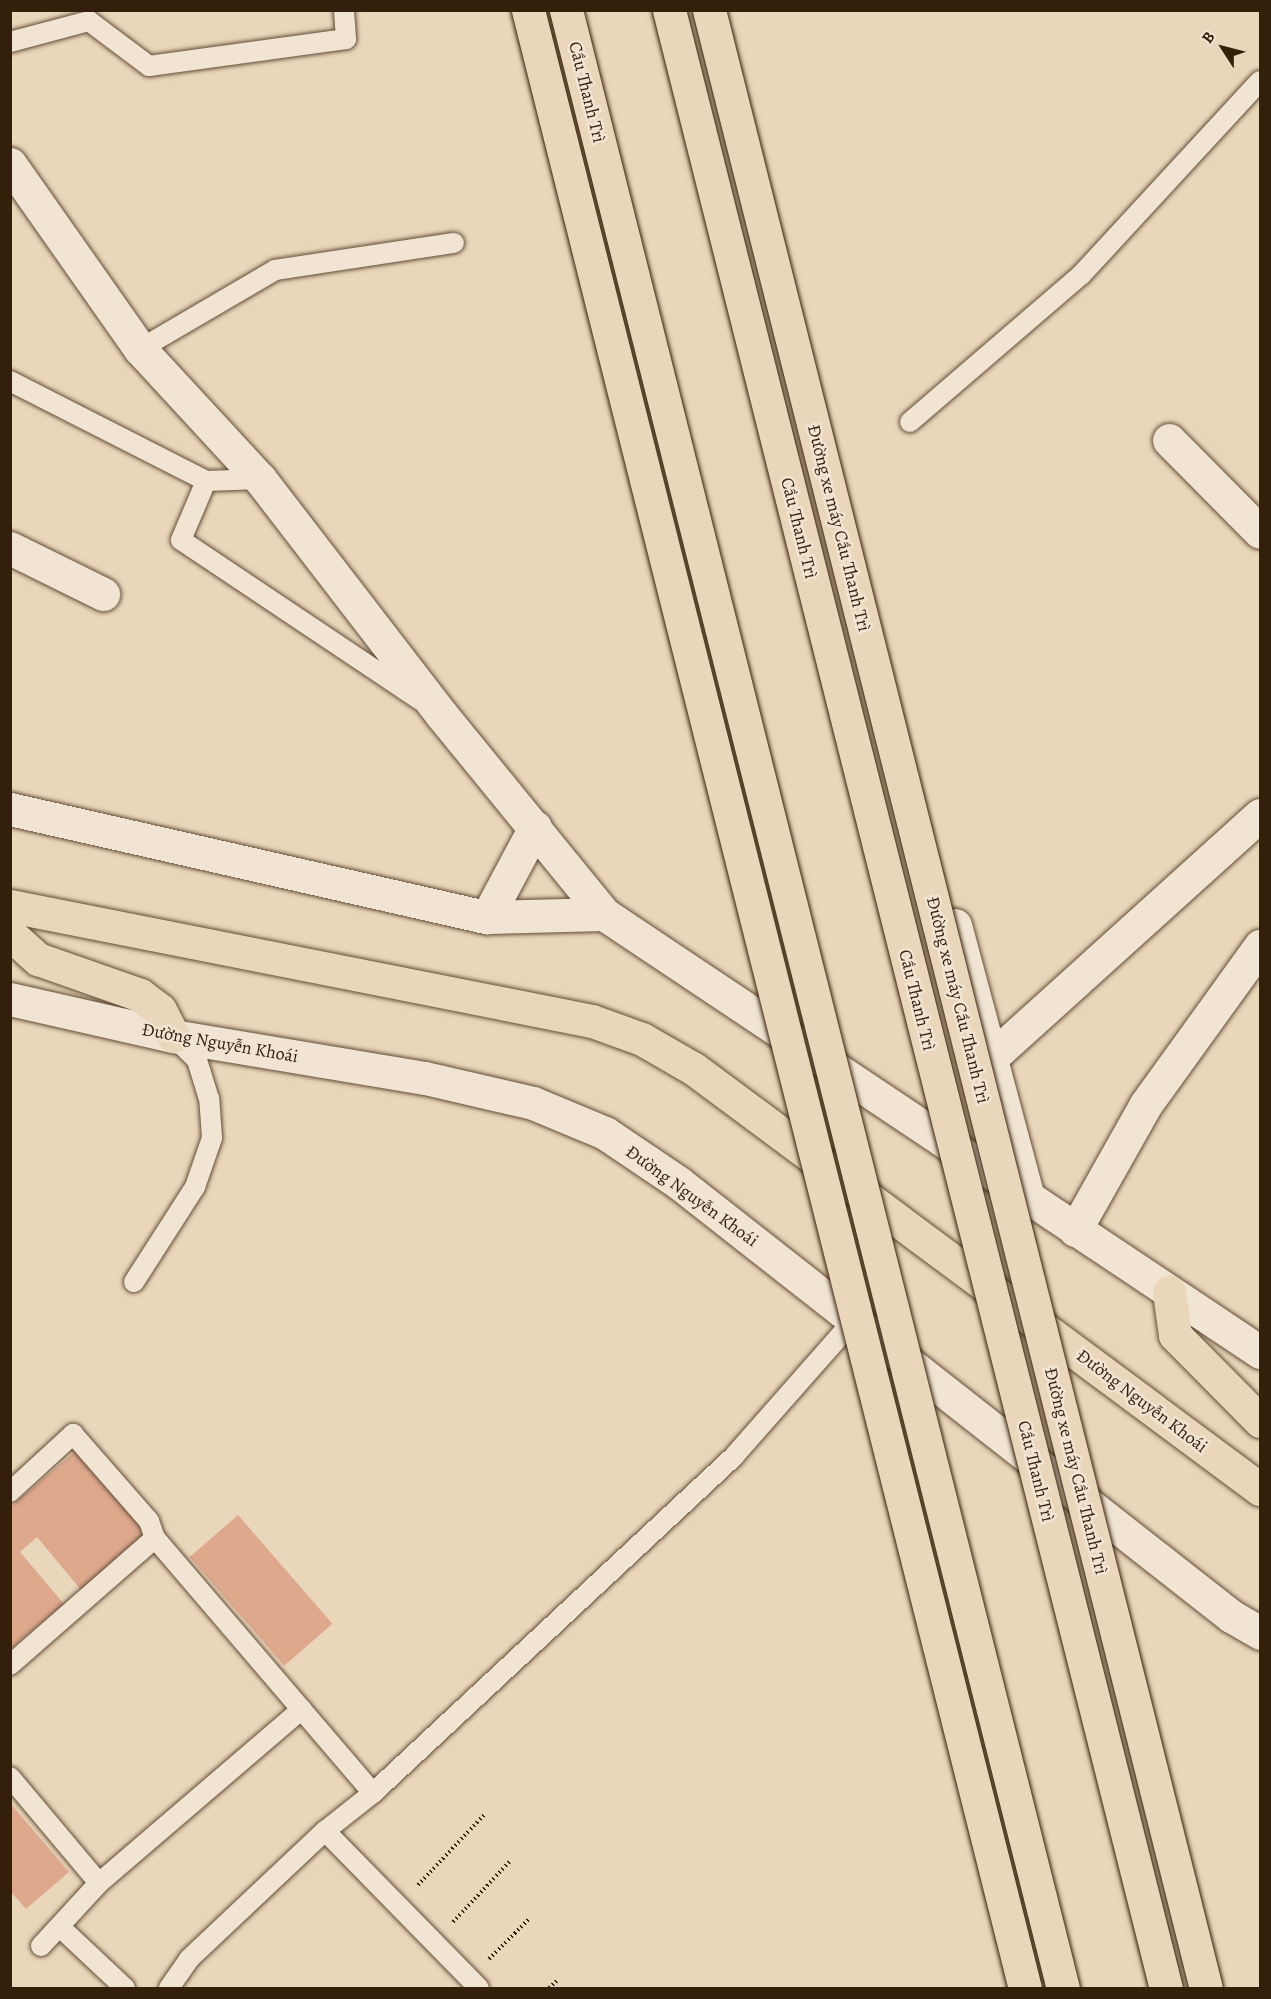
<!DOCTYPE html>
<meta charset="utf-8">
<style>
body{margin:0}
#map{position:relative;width:1271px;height:1999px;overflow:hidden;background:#ead6ba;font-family:Alegreya,serif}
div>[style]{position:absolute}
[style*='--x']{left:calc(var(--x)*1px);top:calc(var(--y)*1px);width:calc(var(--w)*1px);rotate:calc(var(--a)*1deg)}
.building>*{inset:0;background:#dea88d;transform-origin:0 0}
.path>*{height:4px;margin-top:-2px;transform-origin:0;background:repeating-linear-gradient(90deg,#341f0b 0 1.5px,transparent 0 4.5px)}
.roads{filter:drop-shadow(0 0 2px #624d37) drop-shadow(0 0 2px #624d37)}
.service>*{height:20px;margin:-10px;padding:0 10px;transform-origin:10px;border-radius:10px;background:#f1e4d2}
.minor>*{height:33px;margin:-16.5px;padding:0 16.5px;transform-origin:16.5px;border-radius:16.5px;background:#f1e4d2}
.tertiary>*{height:33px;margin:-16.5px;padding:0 16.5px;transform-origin:16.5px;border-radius:16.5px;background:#f1e4d2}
.primary>*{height:33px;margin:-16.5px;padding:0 16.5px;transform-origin:16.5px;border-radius:16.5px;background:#ead6ba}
.bridges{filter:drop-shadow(0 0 2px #341f0b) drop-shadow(0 0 2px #341f0b)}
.primary-bridge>*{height:33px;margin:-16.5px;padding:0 16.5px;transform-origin:16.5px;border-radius:16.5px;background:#ead6ba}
.motorway-bridge>*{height:33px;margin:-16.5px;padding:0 16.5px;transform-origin:16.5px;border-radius:16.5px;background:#ead6ba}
span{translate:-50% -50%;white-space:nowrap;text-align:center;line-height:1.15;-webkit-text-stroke:5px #f1e4d2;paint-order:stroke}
.street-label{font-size:18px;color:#341f0b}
.frame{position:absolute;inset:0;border:12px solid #341f0b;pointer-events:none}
.north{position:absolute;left:1193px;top:18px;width:60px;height:60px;-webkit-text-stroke:4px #f1e4d2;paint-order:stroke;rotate:306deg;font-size:16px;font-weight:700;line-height:24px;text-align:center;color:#341f0b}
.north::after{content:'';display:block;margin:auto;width:21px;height:27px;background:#341f0b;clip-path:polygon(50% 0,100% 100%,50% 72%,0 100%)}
</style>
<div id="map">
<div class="building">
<div style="clip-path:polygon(77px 1450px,148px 1532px,81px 1590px,37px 1537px,20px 1552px,64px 1604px,10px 1649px,10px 1507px)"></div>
<div style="left:238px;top:1515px;width:144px;height:64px;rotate:49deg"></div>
<div style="clip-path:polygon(10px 1803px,69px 1872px,26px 1909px,10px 1891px)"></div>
</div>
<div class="path">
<div style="--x:418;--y:1885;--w:96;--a:-46.7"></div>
<div style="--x:453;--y:1922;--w:85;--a:-46.9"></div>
<div style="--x:489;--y:1959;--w:58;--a:-45"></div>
<div style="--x:549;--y:1988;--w:13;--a:-42"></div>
</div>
<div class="roads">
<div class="service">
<div style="--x:10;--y:42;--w:82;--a:-14.9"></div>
<div style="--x:89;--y:21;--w:75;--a:36.9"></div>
<div style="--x:149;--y:66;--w:199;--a:-7.8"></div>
<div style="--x:346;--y:39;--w:29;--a:-94"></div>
<div style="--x:140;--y:349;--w:156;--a:-30.3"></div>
<div style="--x:275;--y:270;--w:181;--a:-8.6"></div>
<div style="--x:10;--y:381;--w:220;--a:27"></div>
<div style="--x:206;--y:481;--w:54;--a:-2.1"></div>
<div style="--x:910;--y:422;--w:225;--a:-40.7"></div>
<div style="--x:1081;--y:275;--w:264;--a:-47.3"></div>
<div style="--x:206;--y:481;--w:64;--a:113"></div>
<div style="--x:181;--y:540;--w:288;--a:33.8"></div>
<div style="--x:134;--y:1282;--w:113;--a:-57.3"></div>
<div style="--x:195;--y:1187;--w:52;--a:-70.9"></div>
<div style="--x:212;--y:1138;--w:39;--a:-94"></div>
<div style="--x:209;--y:1099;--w:41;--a:-107.1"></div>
<div style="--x:197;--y:1060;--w:31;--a:-135"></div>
<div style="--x:10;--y:1492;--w:86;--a:-42.6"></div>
<div style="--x:73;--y:1434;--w:116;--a:48.9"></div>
<div style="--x:149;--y:1521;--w:18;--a:71"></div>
<div style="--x:10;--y:1665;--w:193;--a:-41.2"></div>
<div style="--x:155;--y:1538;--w:335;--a:49.5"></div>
<div style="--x:10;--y:1777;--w:138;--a:50"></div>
<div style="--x:325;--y:1831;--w:220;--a:45.6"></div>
<div style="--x:61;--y:1928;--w:88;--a:43.2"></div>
<div style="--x:41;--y:1946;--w:86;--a:-47.4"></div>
<div style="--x:99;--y:1883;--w:267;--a:-40.6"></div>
<div style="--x:169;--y:1988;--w:35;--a:-55"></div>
<div style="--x:189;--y:1959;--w:187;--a:-43.3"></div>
<div style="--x:325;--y:1831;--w:61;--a:-38.4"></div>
<div style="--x:373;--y:1793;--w:495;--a:-43"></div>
<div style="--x:735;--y:1455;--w:169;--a:-48.6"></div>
<div style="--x:847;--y:1328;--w:11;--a:-75"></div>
</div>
<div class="minor">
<div style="--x:10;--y:164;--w:226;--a:54.9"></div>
<div style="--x:140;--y:349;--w:177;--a:47.3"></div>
<div style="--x:260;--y:479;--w:297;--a:52.4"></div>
<div style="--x:441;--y:714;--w:258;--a:50.8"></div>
<div style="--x:604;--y:914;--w:789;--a:33.73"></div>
<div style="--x:1169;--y:440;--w:129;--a:45.3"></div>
<div style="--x:10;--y:548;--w:104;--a:26.3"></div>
<div style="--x:10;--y:809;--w:489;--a:12.8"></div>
<div style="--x:487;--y:917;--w:117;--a:-1.5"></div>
<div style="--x:487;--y:917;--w:102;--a:-61.9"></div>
<div style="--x:955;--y:925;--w:286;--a:75"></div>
<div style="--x:992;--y:1057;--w:361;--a:-42.1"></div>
<div style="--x:1075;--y:1230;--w:145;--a:-60.6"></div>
<div style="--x:1146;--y:1104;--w:195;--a:-54.2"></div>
</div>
<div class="tertiary">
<div style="--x:10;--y:999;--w:167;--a:12.8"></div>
<div style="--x:173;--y:1036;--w:255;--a:9.5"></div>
<div style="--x:425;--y:1078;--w:111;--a:13"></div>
<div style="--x:533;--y:1103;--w:78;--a:22.6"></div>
<div style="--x:605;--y:1133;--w:89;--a:34"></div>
<div style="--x:679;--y:1183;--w:702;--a:38.11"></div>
<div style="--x:1231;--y:1616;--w:34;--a:30"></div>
</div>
<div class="primary">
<div style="--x:10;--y:906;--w:593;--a:11.18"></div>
<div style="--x:592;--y:1021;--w:53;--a:19.8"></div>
<div style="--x:642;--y:1039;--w:60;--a:30"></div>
<div style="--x:694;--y:1069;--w:705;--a:36.58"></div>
<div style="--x:10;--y:934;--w:38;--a:42"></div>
<div style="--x:38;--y:959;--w:108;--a:19.4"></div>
<div style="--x:140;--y:995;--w:25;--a:37"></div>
<div style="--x:160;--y:1010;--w:29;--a:63"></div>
<div style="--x:1169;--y:1292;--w:43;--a:82.1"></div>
<div style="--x:1175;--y:1335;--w:121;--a:45.3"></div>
</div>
</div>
<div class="bridges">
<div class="primary-bridge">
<div style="--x:528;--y:10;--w:2039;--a:75.9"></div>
<div style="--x:709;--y:10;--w:2039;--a:75.9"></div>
</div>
<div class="motorway-bridge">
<div style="--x:566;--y:10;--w:2039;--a:75.9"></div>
<div style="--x:669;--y:10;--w:2039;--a:75.9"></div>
</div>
</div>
<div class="street-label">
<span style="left:587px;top:92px;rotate:76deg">Cầu Thanh Trì</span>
<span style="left:799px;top:528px;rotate:76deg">Cầu Thanh Trì</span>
<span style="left:839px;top:528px;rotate:76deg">Đường xe máy Cầu Thanh Trì</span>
<span style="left:917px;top:1000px;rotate:76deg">Cầu Thanh Trì</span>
<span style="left:958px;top:1000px;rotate:76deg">Đường xe máy Cầu Thanh Trì</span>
<span style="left:220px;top:1043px;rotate:10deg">Đường Nguyễn Khoái</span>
<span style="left:692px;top:1196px;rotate:36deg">Đường Nguyễn Khoái</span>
<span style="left:1142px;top:1401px;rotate:37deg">Đường Nguyễn Khoái</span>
<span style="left:1036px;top:1471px;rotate:76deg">Cầu Thanh Trì</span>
<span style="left:1076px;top:1471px;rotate:76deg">Đường xe máy Cầu Thanh Trì</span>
</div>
<div class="frame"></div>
<div class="north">B</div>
</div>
